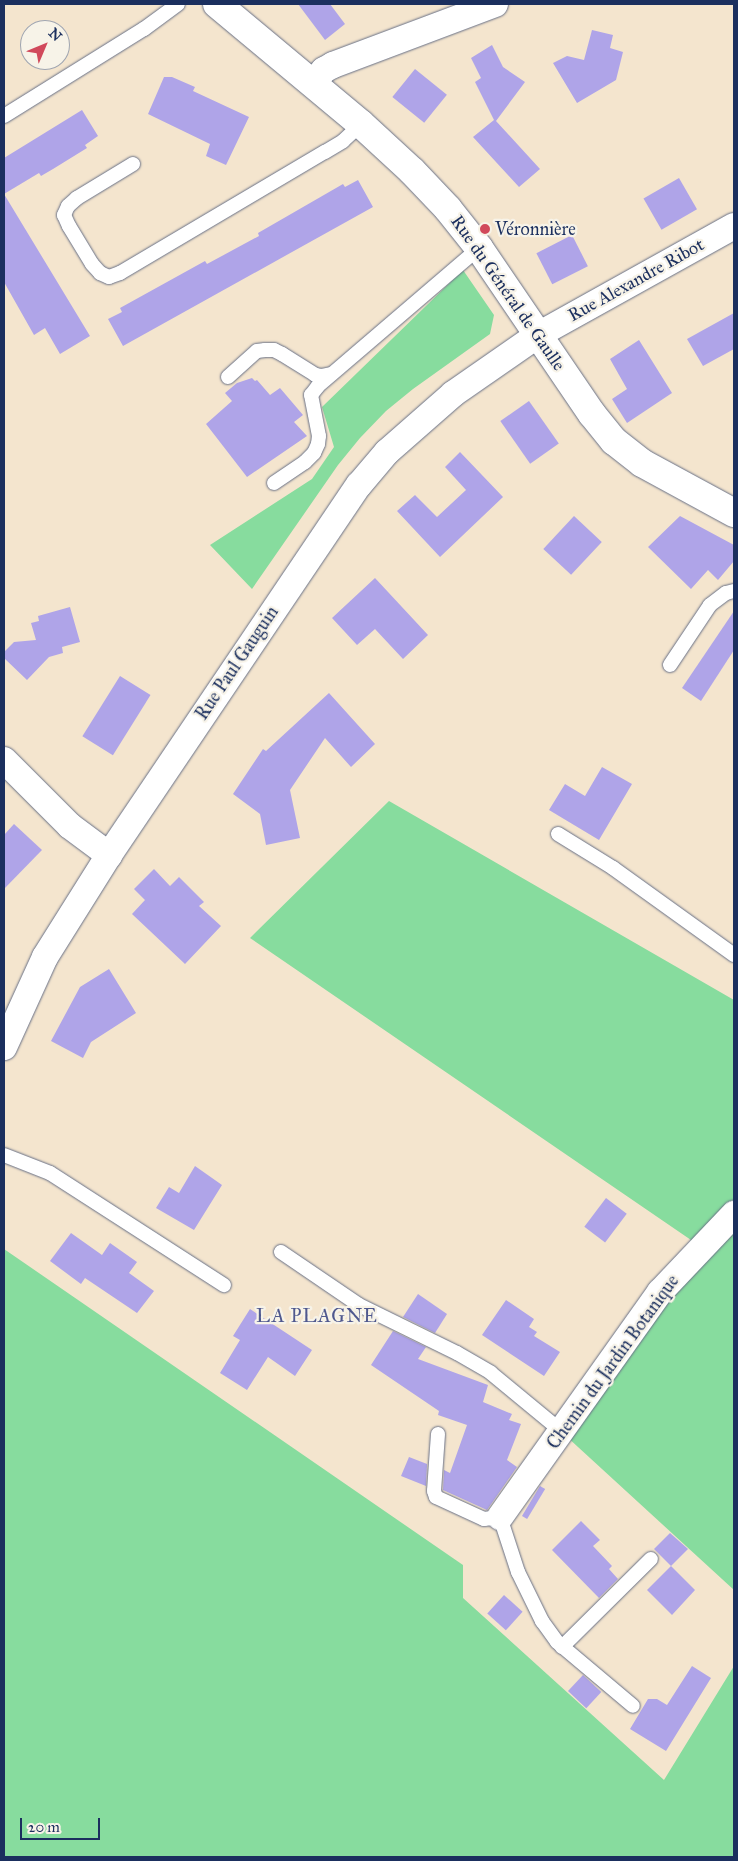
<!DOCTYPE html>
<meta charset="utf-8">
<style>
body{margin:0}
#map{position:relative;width:738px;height:1861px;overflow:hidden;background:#f4e5ce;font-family:"IM FELL Great Primer",serif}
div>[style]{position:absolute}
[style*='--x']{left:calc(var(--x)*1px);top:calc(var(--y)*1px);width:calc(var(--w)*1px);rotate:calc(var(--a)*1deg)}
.green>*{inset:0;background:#87dc9e}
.building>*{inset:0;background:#afa4e8;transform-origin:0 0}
.roads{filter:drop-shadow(0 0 1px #676f85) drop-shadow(0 0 1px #676f85)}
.lane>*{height:14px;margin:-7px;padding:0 7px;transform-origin:7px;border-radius:7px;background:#fff}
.street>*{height:26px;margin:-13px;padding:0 13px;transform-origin:13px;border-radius:13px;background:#fff}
.secondary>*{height:28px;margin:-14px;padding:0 14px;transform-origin:14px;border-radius:14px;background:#fff}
.dots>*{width:14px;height:14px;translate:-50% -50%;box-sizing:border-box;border:2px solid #f7f3e8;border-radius:50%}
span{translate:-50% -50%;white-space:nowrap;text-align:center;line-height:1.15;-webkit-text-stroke:4.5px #f7f3e8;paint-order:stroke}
.poi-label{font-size:18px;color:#1b2f5e}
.left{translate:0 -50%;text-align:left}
.street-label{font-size:18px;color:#1b2f5e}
.neighbourhood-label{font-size:19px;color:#4f588e;letter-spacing:1px}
.frame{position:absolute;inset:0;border:5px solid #1b2f5e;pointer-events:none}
.north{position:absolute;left:20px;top:20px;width:50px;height:50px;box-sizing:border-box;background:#f7f3e8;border:1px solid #9fa5b1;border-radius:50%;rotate:45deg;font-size:14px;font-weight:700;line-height:20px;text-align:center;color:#1b2f5e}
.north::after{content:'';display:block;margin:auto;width:18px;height:22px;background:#d1495b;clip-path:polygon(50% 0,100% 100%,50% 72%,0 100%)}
.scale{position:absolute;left:20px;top:1818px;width:80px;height:22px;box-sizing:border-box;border:2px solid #1b2f5e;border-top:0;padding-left:6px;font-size:15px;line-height:18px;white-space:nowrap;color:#1b2f5e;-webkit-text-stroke:4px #f7f3e8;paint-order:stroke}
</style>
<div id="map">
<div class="green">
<div style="clip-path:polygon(463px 270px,494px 315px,490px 334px,413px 389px,386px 411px,360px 438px,338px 465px,252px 589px,210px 545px,312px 479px,334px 447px,322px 407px)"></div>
<div style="clip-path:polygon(389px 801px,734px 1000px,734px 1590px,566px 1436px,691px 1240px,250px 938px)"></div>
<div style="clip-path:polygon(4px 1249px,463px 1565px,463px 1598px,664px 1780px,734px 1666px,734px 1857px,4px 1857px)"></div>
</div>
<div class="building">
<div style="clip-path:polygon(298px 4px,330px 4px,345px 24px,325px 40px)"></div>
<div style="clip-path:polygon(592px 30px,613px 35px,610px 48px,623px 52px,616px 80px,577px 103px,553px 63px,567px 56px,584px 60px)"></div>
<div style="clip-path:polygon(492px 45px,503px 67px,525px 82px,496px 121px,540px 169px,519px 187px,473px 137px,494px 120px,475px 82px,481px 78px,471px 58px)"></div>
<div style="left:415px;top:69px;width:41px;height:36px;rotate:39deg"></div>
<div style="clip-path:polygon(164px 77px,172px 77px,195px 87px,193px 91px,249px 117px,226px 165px,206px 156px,210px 144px,148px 114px)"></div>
<div style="clip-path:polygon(82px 110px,98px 136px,85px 145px,87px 148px,53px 169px,41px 176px,39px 173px,4px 194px,90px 336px,60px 354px,45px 328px,34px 335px,4px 282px,4px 158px)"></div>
<div style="left:679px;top:178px;width:36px;height:41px;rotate:60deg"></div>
<div style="clip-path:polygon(358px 180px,373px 207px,123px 346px,108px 319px,122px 312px,120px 308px,205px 261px,207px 264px,259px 236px,258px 233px,343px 184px,345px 187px)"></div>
<div style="left:572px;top:235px;width:35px;height:40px;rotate:63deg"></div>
<div style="clip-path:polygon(734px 313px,734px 349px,703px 366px,687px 339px)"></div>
<div style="clip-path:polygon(639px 340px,672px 393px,627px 423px,612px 399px,627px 389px,610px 359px)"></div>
<div style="clip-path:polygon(252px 378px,255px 381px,257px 380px,270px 395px,280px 388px,303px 415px,294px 422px,307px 436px,247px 477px,206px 424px,232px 401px,225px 393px,237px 383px)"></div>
<div style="left:529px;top:401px;width:52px;height:35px;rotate:55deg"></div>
<div style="clip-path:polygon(460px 452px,503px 497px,440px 557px,397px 511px,415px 495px,437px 517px,466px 490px,445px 467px)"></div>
<div style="left:574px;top:516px;width:38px;height:45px;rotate:43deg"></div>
<div style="clip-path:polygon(680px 516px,734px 545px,734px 561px,718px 580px,708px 570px,691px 589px,648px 547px)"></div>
<div style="clip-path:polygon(375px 578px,428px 635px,403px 659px,375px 629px,357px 645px,332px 618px)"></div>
<div style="clip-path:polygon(70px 607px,80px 642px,62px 647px,63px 653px,49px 657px,27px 680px,4px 658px,4px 652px,14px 642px,36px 640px,31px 623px,39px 621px,38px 616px)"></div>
<div style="clip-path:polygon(734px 611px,734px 650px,701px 701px,682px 688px)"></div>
<div style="left:120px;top:676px;width:36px;height:71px;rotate:32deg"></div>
<div style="clip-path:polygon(329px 693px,375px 744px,351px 767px,325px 738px,290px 790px,300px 838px,266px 845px,260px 814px,233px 794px,263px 749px,266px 751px)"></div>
<div style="clip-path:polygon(602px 767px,632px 784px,599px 840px,549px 810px,565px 784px,585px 796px)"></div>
<div style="clip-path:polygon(14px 824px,42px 850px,4px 889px,4px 835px)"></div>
<div style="clip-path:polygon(154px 869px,170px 886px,179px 877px,204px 902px,199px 906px,221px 926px,185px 964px,132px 914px,145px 900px,134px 889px)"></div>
<div style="clip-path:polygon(109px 969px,136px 1013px,91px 1042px,83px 1058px,51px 1041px,80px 987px)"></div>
<div style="clip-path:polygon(195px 1166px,222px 1185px,194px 1230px,156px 1208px,169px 1187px,179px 1193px)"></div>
<div style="left:606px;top:1198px;width:26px;height:36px;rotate:37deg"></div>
<div style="clip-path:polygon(71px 1233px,102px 1255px,110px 1243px,137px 1262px,129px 1273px,154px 1291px,137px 1313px,85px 1278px,81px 1284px,50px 1261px)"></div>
<div style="clip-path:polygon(418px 1294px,447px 1314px,435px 1333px,403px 1317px)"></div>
<div style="clip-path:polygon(506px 1300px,534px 1319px,529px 1327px,537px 1332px,534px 1336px,560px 1352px,544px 1376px,482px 1335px)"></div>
<div style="clip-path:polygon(250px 1309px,312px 1350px,295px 1376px,268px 1357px,247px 1390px,220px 1373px,240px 1340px,233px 1336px)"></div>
<div style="clip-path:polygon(393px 1331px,426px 1347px,418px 1359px,488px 1385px,483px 1402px,512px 1414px,509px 1420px,521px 1424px,507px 1460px,517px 1467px,487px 1510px,443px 1490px,444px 1470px,450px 1473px,467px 1425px,438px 1415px,439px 1411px,371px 1365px)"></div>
<div style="clip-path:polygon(409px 1457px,427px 1464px,426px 1486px,401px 1476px)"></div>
<div style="left:540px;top:1486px;width:6px;height:35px;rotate:31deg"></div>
<div style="clip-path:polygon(581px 1521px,600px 1540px,593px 1546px,612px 1566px,609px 1569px,618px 1579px,599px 1598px,552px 1550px)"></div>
<div style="clip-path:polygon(670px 1533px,688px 1549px,671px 1566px,695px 1590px,672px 1615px,647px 1590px,671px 1566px,654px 1549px)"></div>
<div style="left:504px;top:1595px;width:25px;height:25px;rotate:42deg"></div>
<div style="clip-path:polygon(692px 1666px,711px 1678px,666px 1751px,630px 1729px,648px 1699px,657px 1699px,667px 1705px)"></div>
<div style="left:583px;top:1675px;width:25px;height:22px;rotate:43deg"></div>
</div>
<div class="roads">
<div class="lane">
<div style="--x:4;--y:116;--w:165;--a:-31.9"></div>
<div style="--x:144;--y:29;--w:42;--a:-36.3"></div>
<div style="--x:133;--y:164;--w:66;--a:148.7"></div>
<div style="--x:77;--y:198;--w:12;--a:138"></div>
<div style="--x:68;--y:206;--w:10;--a:114"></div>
<div style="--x:64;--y:215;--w:12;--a:66"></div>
<div style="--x:69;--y:226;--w:44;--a:58.8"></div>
<div style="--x:92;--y:264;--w:12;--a:48"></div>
<div style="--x:100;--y:273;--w:10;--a:24"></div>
<div style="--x:109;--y:277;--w:12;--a:-20"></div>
<div style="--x:120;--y:273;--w:238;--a:-30.6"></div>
<div style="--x:325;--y:152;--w:21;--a:-31"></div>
<div style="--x:343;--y:141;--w:25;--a:-43"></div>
<div style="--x:228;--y:377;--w:39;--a:-42"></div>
<div style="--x:257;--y:351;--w:8;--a:-7"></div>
<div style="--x:265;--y:350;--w:9;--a:0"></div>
<div style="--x:274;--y:350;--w:9;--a:27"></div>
<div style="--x:282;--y:354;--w:39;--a:32"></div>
<div style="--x:315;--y:375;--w:6;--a:9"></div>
<div style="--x:321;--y:376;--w:10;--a:-11"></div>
<div style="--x:274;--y:483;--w:37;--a:-34"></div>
<div style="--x:305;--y:462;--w:13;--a:-45"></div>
<div style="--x:314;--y:453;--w:10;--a:-66"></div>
<div style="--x:318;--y:444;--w:8;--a:-83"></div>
<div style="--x:319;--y:436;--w:42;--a:-101"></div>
<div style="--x:311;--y:395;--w:11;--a:-52"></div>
<div style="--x:318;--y:386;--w:212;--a:-40.6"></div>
<div style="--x:670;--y:665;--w:72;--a:-56.3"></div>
<div style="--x:710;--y:605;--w:20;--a:-37"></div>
<div style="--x:726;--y:593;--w:8;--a:-14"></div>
<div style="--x:558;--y:834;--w:65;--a:31.7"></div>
<div style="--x:613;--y:868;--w:149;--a:35.7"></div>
<div style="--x:4;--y:1155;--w:49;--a:21.4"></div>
<div style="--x:50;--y:1173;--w:207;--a:32.8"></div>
<div style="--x:281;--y:1252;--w:94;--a:34.2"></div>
<div style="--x:359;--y:1305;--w:109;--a:26.1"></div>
<div style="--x:457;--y:1353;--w:39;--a:30"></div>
<div style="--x:491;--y:1373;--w:91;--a:39.6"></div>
<div style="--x:438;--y:1434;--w:57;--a:94"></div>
<div style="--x:434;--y:1491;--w:6;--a:72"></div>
<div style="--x:436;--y:1497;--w:53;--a:24.6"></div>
<div style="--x:484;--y:1519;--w:16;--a:-7"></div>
<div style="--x:500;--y:1517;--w:58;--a:71.9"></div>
<div style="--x:518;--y:1572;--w:55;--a:63.9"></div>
<div style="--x:542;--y:1621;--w:26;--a:54"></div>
<div style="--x:557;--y:1642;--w:99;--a:40.1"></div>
<div style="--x:562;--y:1647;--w:125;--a:-44.7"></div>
</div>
<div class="street">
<div style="--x:313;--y:83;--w:17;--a:-50"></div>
<div style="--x:324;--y:70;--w:10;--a:-29"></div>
<div style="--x:333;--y:65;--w:173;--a:-20.6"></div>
<div style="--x:4;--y:760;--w:93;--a:45"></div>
<div style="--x:70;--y:826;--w:49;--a:36.6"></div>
<div style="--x:4;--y:1047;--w:99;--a:-65.5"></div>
<div style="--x:45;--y:957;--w:120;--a:-57.9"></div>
<div style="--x:109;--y:855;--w:447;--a:-56"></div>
<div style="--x:359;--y:485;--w:43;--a:-49.7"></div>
<div style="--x:387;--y:452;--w:88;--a:-41.3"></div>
<div style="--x:453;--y:394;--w:103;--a:-34.8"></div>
<div style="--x:538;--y:335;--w:224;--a:-29.1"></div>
<div style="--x:500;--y:1517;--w:276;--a:-54.6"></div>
<div style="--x:660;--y:1292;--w:108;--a:-46.5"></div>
</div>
<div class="secondary">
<div style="--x:217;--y:4;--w:187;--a:39.8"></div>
<div style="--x:361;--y:124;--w:69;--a:42.7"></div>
<div style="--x:412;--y:171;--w:52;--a:46.5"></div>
<div style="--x:448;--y:209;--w:50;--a:51.5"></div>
<div style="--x:479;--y:248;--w:201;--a:55.8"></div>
<div style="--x:592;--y:414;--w:35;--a:51"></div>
<div style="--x:614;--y:441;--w:36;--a:38"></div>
<div style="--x:642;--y:463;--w:105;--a:28.5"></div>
</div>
</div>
<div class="dots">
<div style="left:485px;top:229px;background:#d1495b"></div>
</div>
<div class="poi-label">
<span class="left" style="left:495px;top:229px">Véronnière</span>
</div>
<div class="street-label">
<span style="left:636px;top:280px;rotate:-29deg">Rue Alexandre Ribot</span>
<span style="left:508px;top:293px;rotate:55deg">Rue du Général de Gaulle</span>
<span style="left:237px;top:663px;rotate:-56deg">Rue Paul Gauguin</span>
<span style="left:613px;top:1362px;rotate:-54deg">Chemin du Jardin Botanique</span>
</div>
<div class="neighbourhood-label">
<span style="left:317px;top:1316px">LA PLAGNE</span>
</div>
<div class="frame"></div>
<div class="north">N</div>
<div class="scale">20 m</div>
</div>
